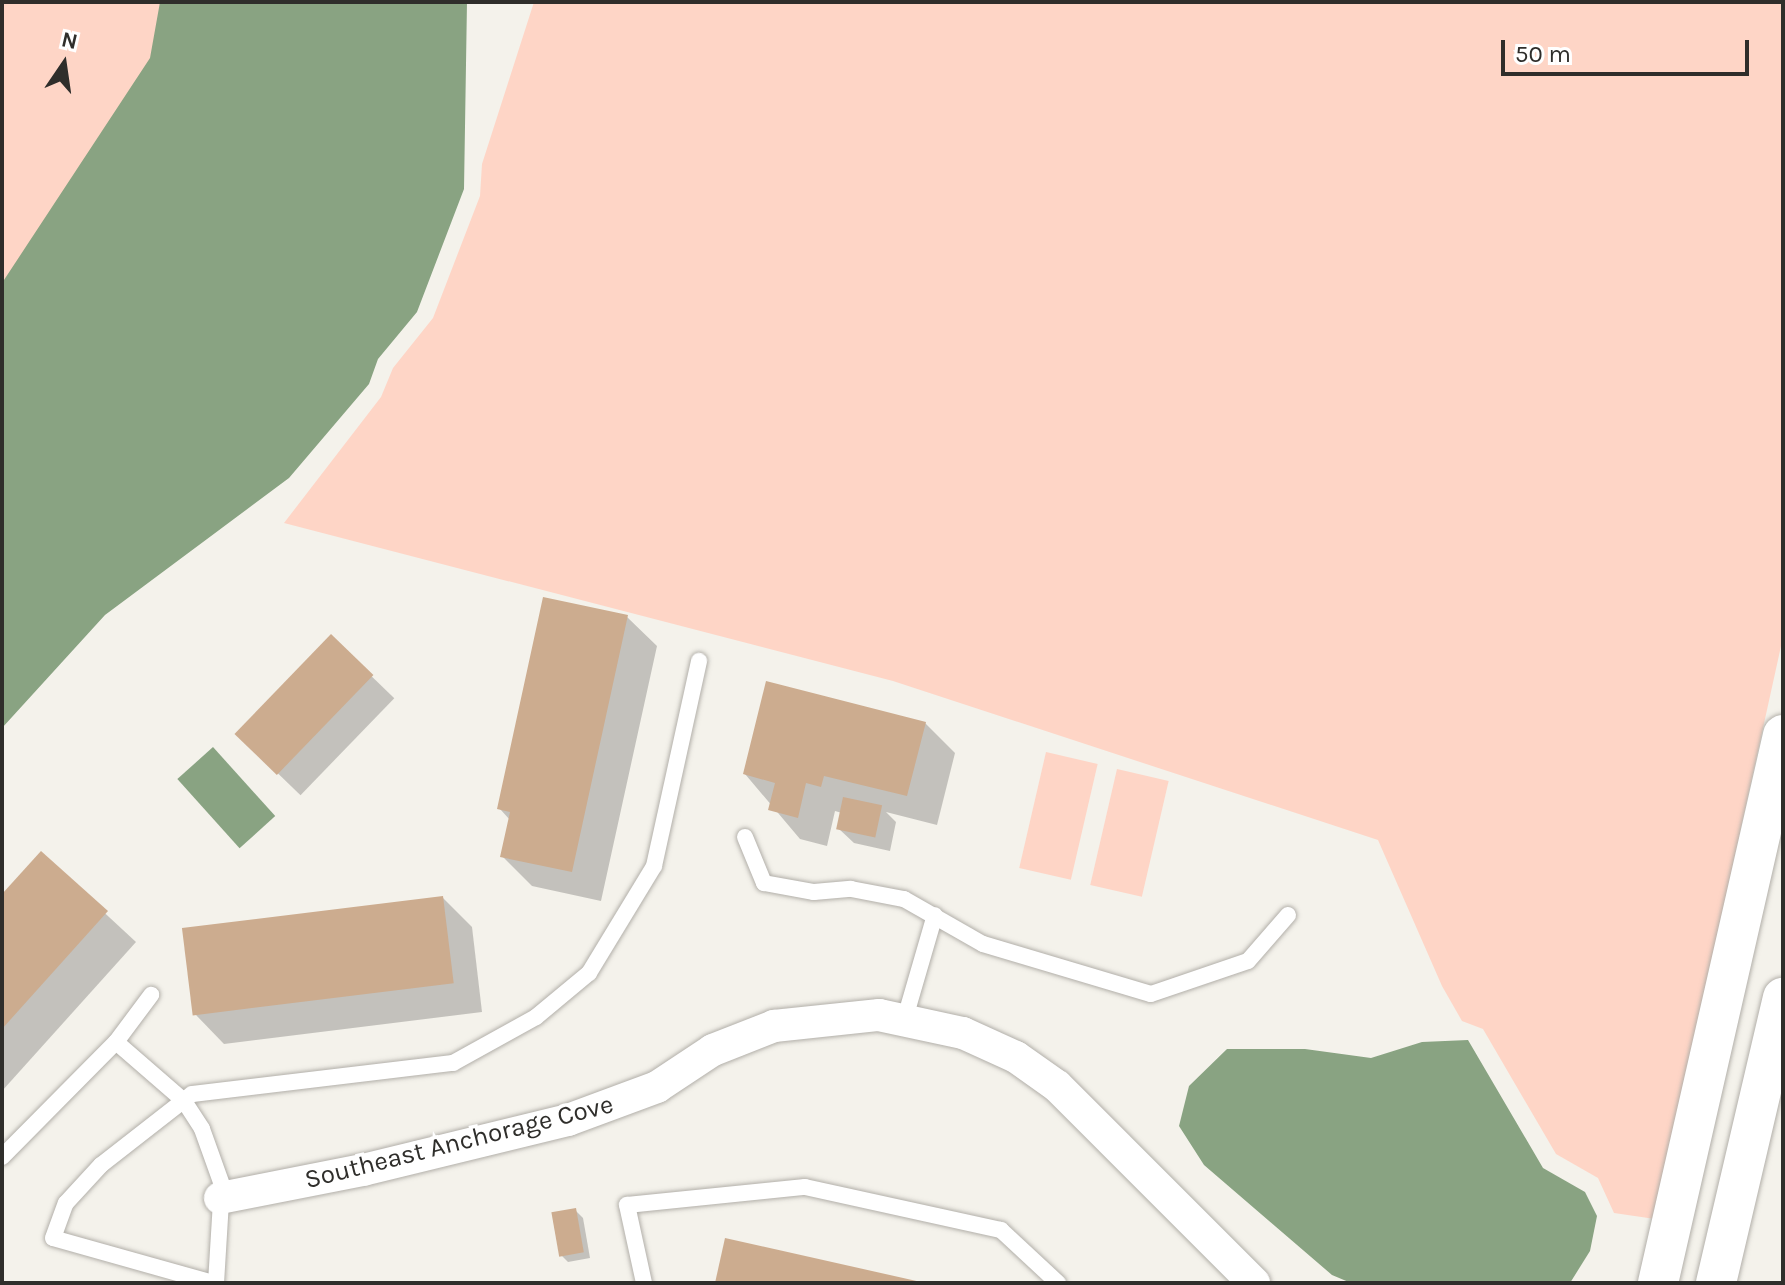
<!DOCTYPE html>
<style>
body{margin:0}
#map{position:relative;width:1785px;height:1285px;overflow:hidden;background:#f4f2eb;font-family:Karla,sans-serif}
div>[style]{position:absolute}
[style*='--x']{left:calc(var(--x)*1px);top:calc(var(--y)*1px);width:calc(var(--w)*1px);rotate:calc(var(--a)*1deg)}
.green>*{inset:0;background:#fed5c6;transform-origin:0 0}
.water>*{inset:0;background:#89a382;transform-origin:0 0}
.shadow>*{inset:0;background:#0003;transform-origin:0 0}
.building>*{inset:0;background:#ccac8f;transform-origin:0 0}
.roads{filter:drop-shadow(0 0 2px #b2afa9) drop-shadow(0 0 2px #b2afa9)}
.service>*{height:16px;margin:-8px;padding:0 8px;transform-origin:8px;border-radius:8px;background:#fff}
.minor>*{height:32px;margin:-16px;padding:0 16px;transform-origin:16px;border-radius:16px;background:#fff}
.tertiary>*{height:40px;margin:-20px;padding:0 20px;transform-origin:20px;border-radius:20px;background:#fff}
span{translate:-50% -50%;white-space:nowrap;text-align:center;line-height:1.15;-webkit-text-stroke:7px #fff;paint-order:stroke}
.street-label{font-size:26px;color:#2f2e2b}
.frame{position:absolute;inset:0;border:4px solid #2f2e2b;pointer-events:none}
.north{position:absolute;left:24px;top:24px;width:80px;height:80px;-webkit-text-stroke:6px #fff;paint-order:stroke;rotate:13deg;font-size:22px;font-weight:700;line-height:32px;text-align:center;color:#2f2e2b}
.north::after{content:'';display:block;margin:auto;width:28px;height:36px;background:#2f2e2b;clip-path:polygon(50% 0,100% 100%,50% 72%,0 100%)}
.scale{position:absolute;left:1501px;top:40px;width:248px;height:36px;box-sizing:border-box;border:4px solid #2f2e2b;border-top:0;padding-left:10px;font-size:24px;line-height:28px;white-space:nowrap;color:#2f2e2b;-webkit-text-stroke:6px #fff;paint-order:stroke}
</style>
<div id="map">
<div class="green">
<div style="clip-path:polygon(2px 2px,297px 2px,2px 436px)"></div>
<div style="clip-path:polygon(534px 2px,1783px 2px,1783px 637px,1655px 1219px,1614px 1213px,1598px 1178px,1556px 1154px,1483px 1029px,1462px 1021px,1442px 986px,1378px 840px,893px 681px,284px 523px,381px 397px,393px 368px,433px 318px,480px 196px,482px 164px)"></div>
<div style="left:1046px;top:752px;width:53px;height:119px;rotate:13deg"></div>
<div style="left:1117px;top:769px;width:53px;height:119px;rotate:13deg"></div>
</div>
<div class="water">
<div style="clip-path:polygon(160px 2px,467px 2px,464px 189px,417px 312px,378px 359px,369px 384px,289px 478px,105px 615px,2px 728px,2px 283px,150px 58px)"></div>
<div style="left:213px;top:747px;width:93px;height:48px;rotate:48deg"></div>
<div style="clip-path:polygon(1468px 1040px,1543px 1168px,1585px 1192px,1597px 1216px,1590px 1251px,1570px 1283px,1351px 1283px,1332px 1275px,1204px 1165px,1179px 1126px,1189px 1086px,1227px 1049px,1305px 1049px,1371px 1058px,1422px 1042px)"></div>
</div>
<div class="shadow">
<div style="clip-path:polygon(627px 617px,657px 646px,601px 901px,532px 886px,502px 856px,510px 820px,500px 809px)"></div>
<div style="left:331px;top:637px;width:88px;height:135px;rotate:44deg"></div>
<div style="clip-path:polygon(925px 723px,955px 753px,937px 825px,886px 812px,896px 822px,890px 851px,854px 843px,838px 828px,842px 813px,835px 811px,827px 846px,800px 839px,745px 774px)"></div>
<div style="clip-path:polygon(41px 854px,136px 942px,2px 1091px,2px 897px)"></div>
<div style="clip-path:polygon(443px 898px,472px 927px,482px 1012px,224px 1044px,195px 1014px)"></div>
<div style="clip-path:polygon(576px 1211px,583px 1218px,590px 1258px,568px 1262px,561px 1255px)"></div>
</div>
<div class="building">
<div style="clip-path:polygon(543px 597px,628px 615px,572px 872px,500px 857px,510px 812px,497px 809px)"></div>
<div style="left:331px;top:634px;width:59px;height:139px;rotate:44deg"></div>
<div style="clip-path:polygon(766px 681px,926px 722px,907px 796px,824px 776px,821px 787px,806px 783px,798px 818px,768px 810px,775px 783px,743px 774px)"></div>
<div style="left:843px;top:797px;width:40px;height:33px;rotate:12deg"></div>
<div style="clip-path:polygon(41px 851px,108px 911px,2px 1029px,2px 894px)"></div>
<div style="left:443px;top:896px;width:88px;height:263px;rotate:83deg"></div>
<div style="left:576px;top:1208px;width:45px;height:25px;rotate:80deg"></div>
<div style="clip-path:polygon(725px 1238px,921px 1282px,921px 1283px,715px 1283px)"></div>
</div>
<div class="roads">
<div class="service">
<div style="--x:745;--y:837;--w:50;--a:67.6"></div>
<div style="--x:764;--y:883;--w:51;--a:10.2"></div>
<div style="--x:814;--y:892;--w:37;--a:-5"></div>
<div style="--x:851;--y:889;--w:54;--a:10.7"></div>
<div style="--x:904;--y:899;--w:91;--a:29.7"></div>
<div style="--x:983;--y:944;--w:175;--a:16.6"></div>
<div style="--x:1151;--y:994;--w:102;--a:-18.8"></div>
<div style="--x:1248;--y:961;--w:61;--a:-49"></div>
<div style="--x:905;--y:1018;--w:107;--a:-73.8"></div>
<div style="--x:116;--y:1042;--w:90;--a:40.9"></div>
<div style="--x:184;--y:1101;--w:33;--a:57"></div>
<div style="--x:202;--y:1129;--w:59;--a:70.3"></div>
<div style="--x:222;--y:1185;--w:98;--a:93.5"></div>
<div style="--x:2;--y:1157;--w:162;--a:-45.3"></div>
<div style="--x:116;--y:1042;--w:59;--a:-53.3"></div>
<div style="--x:213;--y:1283;--w:166;--a:-164.3"></div>
<div style="--x:53;--y:1238;--w:37;--a:-70"></div>
<div style="--x:66;--y:1203;--w:52;--a:-47.4"></div>
<div style="--x:101;--y:1165;--w:115;--a:-38"></div>
<div style="--x:192;--y:1094;--w:263;--a:-6.8"></div>
<div style="--x:453;--y:1063;--w:95;--a:-29"></div>
<div style="--x:536;--y:1017;--w:69;--a:-39.7"></div>
<div style="--x:589;--y:973;--w:125;--a:-58.7"></div>
<div style="--x:654;--y:866;--w:210;--a:-77.6"></div>
<div style="--x:644;--y:1283;--w:80;--a:-102.3"></div>
<div style="--x:627;--y:1205;--w:179;--a:-5.8"></div>
<div style="--x:805;--y:1187;--w:201;--a:12.4"></div>
<div style="--x:1001;--y:1230;--w:78;--a:42.9"></div>
</div>
<div class="minor">
<div style="--x:220;--y:1198;--w:146;--a:-11.1"></div>
<div style="--x:363;--y:1170;--w:211;--a:-13.7"></div>
<div style="--x:568;--y:1120;--w:95;--a:-20.3"></div>
<div style="--x:657;--y:1087;--w:67;--a:-33.5"></div>
<div style="--x:713;--y:1050;--w:66;--a:-21.5"></div>
<div style="--x:774;--y:1026;--w:106;--a:-6"></div>
<div style="--x:879;--y:1015;--w:86;--a:12.1"></div>
<div style="--x:963;--y:1033;--w:58;--a:24.4"></div>
<div style="--x:1016;--y:1057;--w:50;--a:35.3"></div>
<div style="--x:1057;--y:1086;--w:279;--a:45"></div>
</div>
<div class="tertiary">
<div style="--x:1658;--y:1283;--w:562;--a:-77.15"></div>
<div style="--x:1716;--y:1283;--w:293;--a:-76.8"></div>
</div>
</div>
<div class="street-label">
<span style="left:459px;top:1142px;rotate:-14deg">Southeast Anchorage Cove</span>
</div>
<div class="frame"></div>
<div class="north">N</div>
<div class="scale">50 m</div>
</div>
